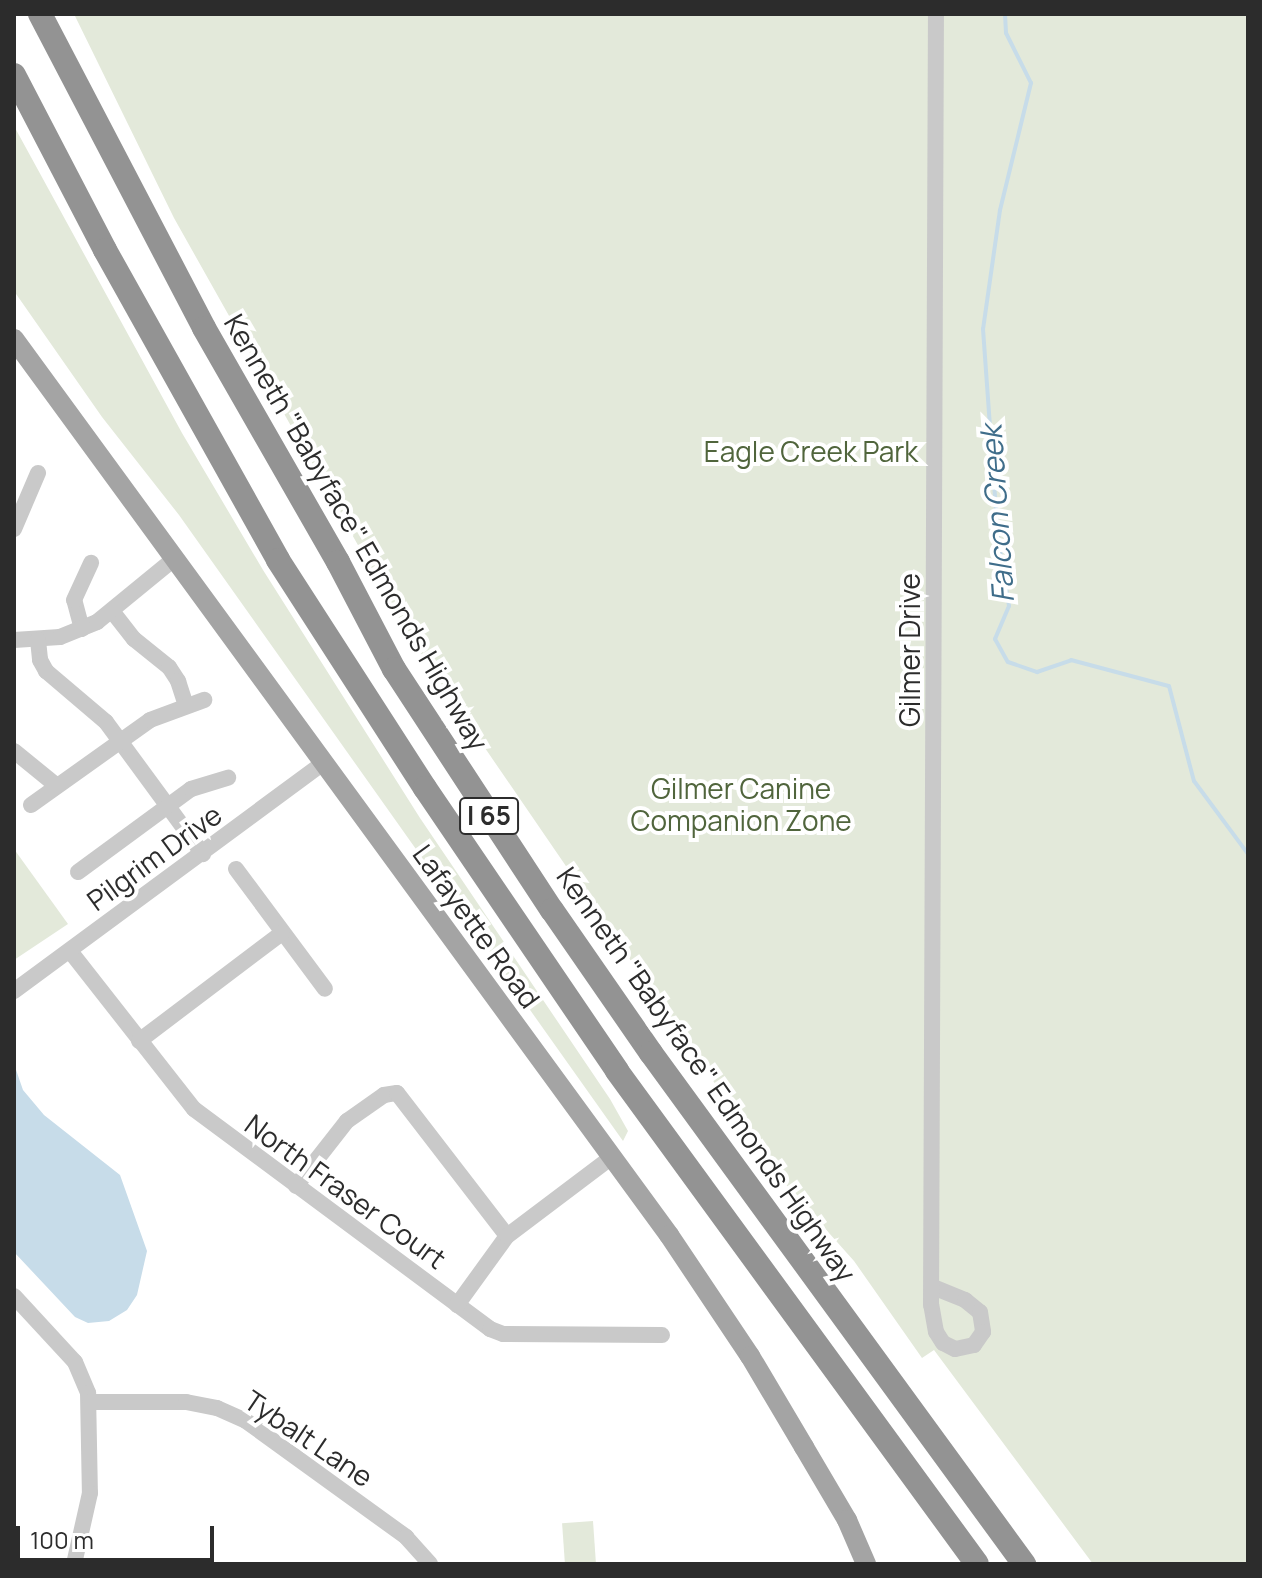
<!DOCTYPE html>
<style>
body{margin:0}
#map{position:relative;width:1262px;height:1578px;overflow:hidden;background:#fff;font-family:Manrope,sans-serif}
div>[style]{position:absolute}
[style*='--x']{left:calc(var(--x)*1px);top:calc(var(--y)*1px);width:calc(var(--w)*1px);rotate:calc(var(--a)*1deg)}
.green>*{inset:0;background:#e3e9da;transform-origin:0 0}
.water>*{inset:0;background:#c7dce9}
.stream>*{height:4px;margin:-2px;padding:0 2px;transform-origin:2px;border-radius:2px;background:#c7dce9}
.minor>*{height:16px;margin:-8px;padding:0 8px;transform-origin:8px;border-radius:8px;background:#c9c9c9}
.major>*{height:20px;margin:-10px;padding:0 10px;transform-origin:10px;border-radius:10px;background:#a4a4a4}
.highway>*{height:24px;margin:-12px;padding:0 12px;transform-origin:12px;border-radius:12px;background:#939393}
span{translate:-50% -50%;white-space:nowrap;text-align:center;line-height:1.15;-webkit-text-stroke:8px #fff;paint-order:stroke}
.shield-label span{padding:2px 6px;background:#fff;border:2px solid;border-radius:6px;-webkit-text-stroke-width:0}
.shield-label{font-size:26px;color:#2c2c2c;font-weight:700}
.park-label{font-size:28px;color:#50653c}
.street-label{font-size:28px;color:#2c2c2c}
.water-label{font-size:30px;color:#3f6d8a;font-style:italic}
.frame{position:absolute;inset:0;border:16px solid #2c2c2c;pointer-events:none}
.scale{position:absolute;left:16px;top:1526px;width:198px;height:36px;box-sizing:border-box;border:4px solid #2c2c2c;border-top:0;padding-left:10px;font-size:24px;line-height:28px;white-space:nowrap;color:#2c2c2c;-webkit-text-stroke:6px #fff;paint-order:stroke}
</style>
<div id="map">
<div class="green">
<div style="clip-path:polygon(74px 14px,1248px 14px,1248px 1564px,1093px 1564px,934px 1350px,922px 1358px,854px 1261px,779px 1177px,413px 643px,174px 218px)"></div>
<div style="clip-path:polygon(14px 126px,182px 433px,263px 570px,420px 818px,610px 1099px,628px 1131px,623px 1141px,179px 515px,102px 417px,14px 291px)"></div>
<div style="clip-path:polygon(14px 849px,68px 924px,14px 960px)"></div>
<div style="left:593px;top:1521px;width:43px;height:31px;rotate:86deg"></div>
</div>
<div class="water">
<div style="clip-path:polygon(14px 1064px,23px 1090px,44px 1115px,120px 1175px,147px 1251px,137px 1295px,127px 1310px,109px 1321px,88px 1323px,75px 1317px,14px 1252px)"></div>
</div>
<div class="stream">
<div style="--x:1005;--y:14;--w:19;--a:87"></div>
<div style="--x:1006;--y:33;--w:56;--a:63.4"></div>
<div style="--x:1031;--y:83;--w:131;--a:103.7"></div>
<div style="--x:1000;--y:210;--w:120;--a:98.1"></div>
<div style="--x:983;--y:329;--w:209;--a:85.9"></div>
<div style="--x:998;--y:537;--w:70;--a:80.9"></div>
<div style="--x:1009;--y:606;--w:36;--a:113"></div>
<div style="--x:995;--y:639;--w:26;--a:61"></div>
<div style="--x:1008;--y:662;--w:31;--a:19"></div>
<div style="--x:1037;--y:672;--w:36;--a:-19"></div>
<div style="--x:1071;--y:660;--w:101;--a:14.9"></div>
<div style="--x:1169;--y:686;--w:98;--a:75.3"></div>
<div style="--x:1194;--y:781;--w:91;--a:53.5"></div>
</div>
<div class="minor">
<div style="--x:14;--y:529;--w:61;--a:-66.8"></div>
<div style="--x:112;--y:611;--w:36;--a:52"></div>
<div style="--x:134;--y:639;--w:45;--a:38.7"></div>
<div style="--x:169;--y:667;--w:17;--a:57"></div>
<div style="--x:178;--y:681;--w:26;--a:72"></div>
<div style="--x:82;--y:629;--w:30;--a:-105"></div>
<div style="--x:74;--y:600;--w:41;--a:-65.3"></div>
<div style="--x:14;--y:640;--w:46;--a:-3.7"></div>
<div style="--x:60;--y:637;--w:40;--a:-22"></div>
<div style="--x:97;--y:622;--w:99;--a:-39.3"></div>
<div style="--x:38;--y:640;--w:20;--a:84"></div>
<div style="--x:40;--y:660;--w:13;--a:61"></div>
<div style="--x:46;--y:671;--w:79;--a:40.4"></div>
<div style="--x:106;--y:722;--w:164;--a:53.7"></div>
<div style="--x:14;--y:751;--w:55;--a:39.1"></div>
<div style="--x:31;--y:805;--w:146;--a:-35.5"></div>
<div style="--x:150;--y:720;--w:58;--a:-20.3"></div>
<div style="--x:236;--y:869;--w:149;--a:53.4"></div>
<div style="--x:78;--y:872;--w:140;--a:-36.3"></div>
<div style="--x:191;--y:789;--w:39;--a:-17"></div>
<div style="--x:70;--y:951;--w:201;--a:51.9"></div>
<div style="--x:194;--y:1109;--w:369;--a:36.6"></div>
<div style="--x:490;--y:1329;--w:14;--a:21"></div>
<div style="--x:503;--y:1334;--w:159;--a:0.4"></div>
<div style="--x:14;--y:991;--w:384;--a:-36.4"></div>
<div style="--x:139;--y:1041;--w:179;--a:-37.1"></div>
<div style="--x:296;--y:1186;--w:83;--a:-51.9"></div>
<div style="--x:347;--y:1121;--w:45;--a:-35.1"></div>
<div style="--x:384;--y:1095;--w:13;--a:-9"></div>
<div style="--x:397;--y:1093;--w:180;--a:52.4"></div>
<div style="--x:933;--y:1287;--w:35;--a:22"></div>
<div style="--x:965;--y:1300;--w:19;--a:39"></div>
<div style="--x:980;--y:1312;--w:20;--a:81"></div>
<div style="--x:983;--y:1332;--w:16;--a:125"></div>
<div style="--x:974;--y:1345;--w:19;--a:168"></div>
<div style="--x:955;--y:1349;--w:13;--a:-153"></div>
<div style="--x:943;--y:1343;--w:13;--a:-122"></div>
<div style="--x:936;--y:1332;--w:27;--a:-100"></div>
<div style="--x:931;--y:1305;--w:1291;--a:-89.78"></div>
<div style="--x:14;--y:1296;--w:90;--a:47.3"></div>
<div style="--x:75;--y:1362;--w:34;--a:67"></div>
<div style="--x:88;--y:1393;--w:100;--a:88.9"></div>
<div style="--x:90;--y:1493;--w:73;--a:102.7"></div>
<div style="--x:457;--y:1305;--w:85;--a:-54.1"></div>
<div style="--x:507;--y:1236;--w:131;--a:-37"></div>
<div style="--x:90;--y:1402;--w:96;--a:0"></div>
<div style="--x:186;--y:1402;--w:32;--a:11"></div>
<div style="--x:217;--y:1408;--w:32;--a:24"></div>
<div style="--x:246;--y:1421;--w:198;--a:35.9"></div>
<div style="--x:406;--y:1537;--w:36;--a:48"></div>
</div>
<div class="major">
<div style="--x:14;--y:339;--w:1110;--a:53.83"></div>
<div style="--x:669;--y:1235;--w:146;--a:56.2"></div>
<div style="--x:750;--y:1356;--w:106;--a:59.3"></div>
<div style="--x:804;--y:1447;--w:85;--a:59.5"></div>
<div style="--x:847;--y:1520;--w:48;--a:66.6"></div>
</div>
<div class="highway">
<div style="--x:40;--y:14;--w:354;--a:62.4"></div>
<div style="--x:204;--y:328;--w:270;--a:60.2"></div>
<div style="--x:338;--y:562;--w:121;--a:62.4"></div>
<div style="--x:394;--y:669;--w:288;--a:56.8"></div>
<div style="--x:552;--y:910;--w:174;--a:55.3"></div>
<div style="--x:651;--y:1053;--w:633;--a:53.87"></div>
<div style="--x:14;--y:75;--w:197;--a:62.5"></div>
<div style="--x:105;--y:250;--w:355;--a:60.8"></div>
<div style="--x:278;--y:560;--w:271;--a:57.2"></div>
<div style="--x:425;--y:788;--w:342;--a:55.8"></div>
<div style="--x:617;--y:1071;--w:610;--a:53.86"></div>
</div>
<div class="shield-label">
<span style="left:489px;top:816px">I 65</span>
</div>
<div class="park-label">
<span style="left:811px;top:451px">Eagle Creek Park</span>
<span style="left:741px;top:804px">Gilmer Canine<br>Companion Zone</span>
</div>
<div class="street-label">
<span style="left:357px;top:532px;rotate:60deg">Kenneth "Babyface" Edmonds Highway</span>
<span style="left:909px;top:650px;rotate:-90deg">Gilmer Drive</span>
<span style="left:154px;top:857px;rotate:-36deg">Pilgrim Drive</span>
<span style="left:477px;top:926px;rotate:54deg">Lafayette Road</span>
<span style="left:707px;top:1074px;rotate:55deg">Kenneth "Babyface" Edmonds Highway</span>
<span style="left:346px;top:1191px;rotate:36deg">North Fraser Court</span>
<span style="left:309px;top:1438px;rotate:34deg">Tybalt Lane</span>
</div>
<div class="water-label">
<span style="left:997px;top:514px;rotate:-94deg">Falcon Creek</span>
</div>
<div class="frame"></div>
<div class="scale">100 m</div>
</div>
